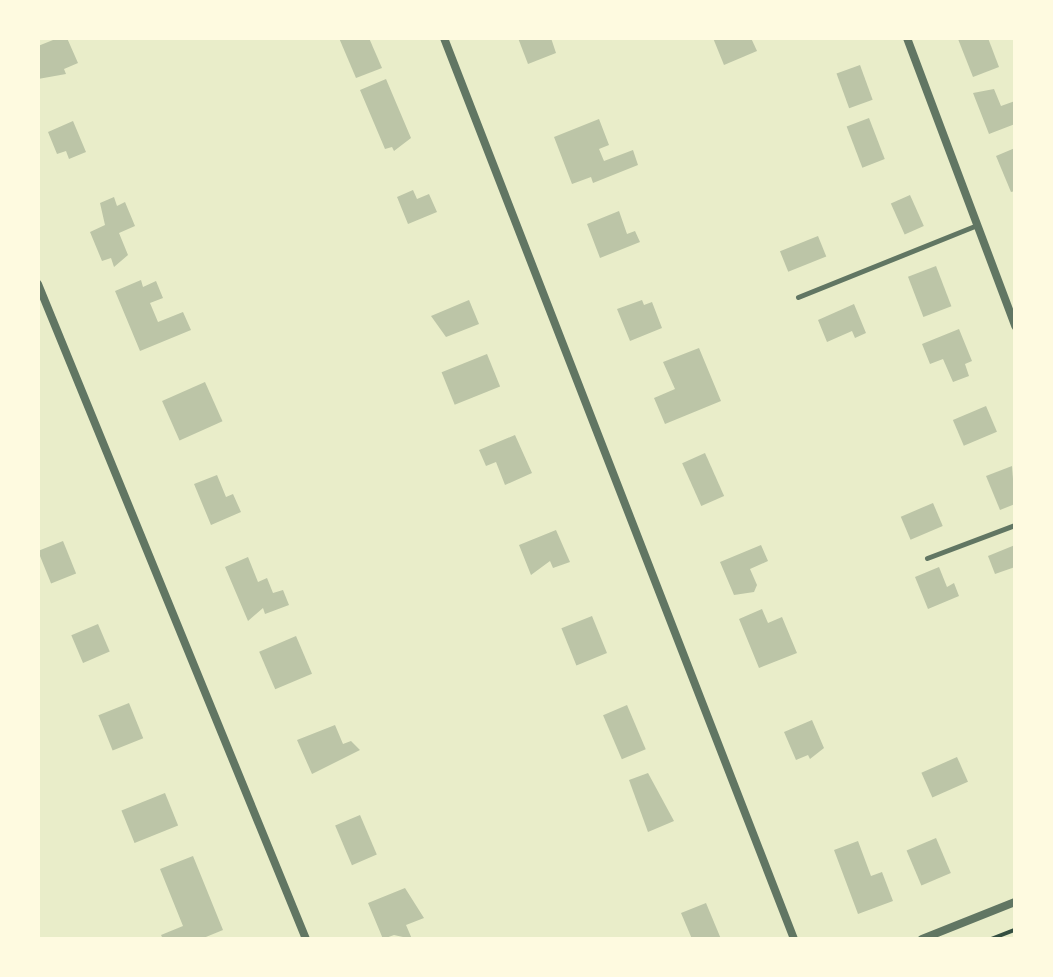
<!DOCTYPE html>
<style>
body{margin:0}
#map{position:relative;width:1053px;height:977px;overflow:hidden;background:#e9edc9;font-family:"Open Sans",sans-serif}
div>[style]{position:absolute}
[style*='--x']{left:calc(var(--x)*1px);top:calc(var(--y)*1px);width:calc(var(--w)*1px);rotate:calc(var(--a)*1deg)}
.building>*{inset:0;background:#bcc5a7;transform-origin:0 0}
.path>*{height:4px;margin:-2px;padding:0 2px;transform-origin:2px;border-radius:2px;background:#344e41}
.service>*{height:5px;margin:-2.5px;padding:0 2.5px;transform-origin:2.5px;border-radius:2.5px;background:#617663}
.minor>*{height:8px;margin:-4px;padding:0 4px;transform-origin:4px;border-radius:4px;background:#617663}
span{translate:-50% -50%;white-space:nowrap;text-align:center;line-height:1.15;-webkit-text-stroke:8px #fefae0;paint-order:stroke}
.frame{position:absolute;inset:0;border:40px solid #fefae0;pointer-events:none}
</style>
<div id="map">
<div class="building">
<div style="clip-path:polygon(58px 38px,67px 38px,78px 63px,64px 69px,66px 74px,38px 79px,38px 46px)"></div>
<div style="clip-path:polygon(339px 38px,369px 38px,382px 68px,356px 78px)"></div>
<div style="clip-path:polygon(518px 38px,551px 38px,556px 53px,528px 64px)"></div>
<div style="clip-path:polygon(713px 38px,751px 38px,757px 51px,724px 65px)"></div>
<div style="clip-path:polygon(988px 38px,999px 67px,973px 77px,958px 39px)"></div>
<div style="left:860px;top:65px;width:37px;height:25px;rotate:70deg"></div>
<div style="clip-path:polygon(386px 79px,411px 138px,394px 151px,392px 147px,385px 149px,360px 90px)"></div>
<div style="clip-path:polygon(994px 89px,1001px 106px,1015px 101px,1015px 124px,989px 134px,973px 93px)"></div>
<div style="left:869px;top:118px;width:44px;height:24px;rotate:69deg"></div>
<div style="clip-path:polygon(599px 119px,609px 145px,599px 149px,604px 161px,633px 150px,638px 165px,593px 183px,591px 177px,572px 184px,554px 137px)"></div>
<div style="clip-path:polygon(73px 121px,86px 152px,69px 159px,66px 151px,57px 154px,48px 132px)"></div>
<div style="clip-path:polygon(1015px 148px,1015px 191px,1011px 192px,996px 156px)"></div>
<div style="clip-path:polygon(413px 190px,417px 199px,429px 194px,437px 212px,408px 224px,397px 197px)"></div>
<div style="left:910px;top:195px;width:34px;height:21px;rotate:66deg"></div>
<div style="clip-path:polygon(114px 197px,117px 206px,125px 202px,135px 226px,119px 233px,128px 255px,114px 267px,111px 258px,102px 261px,90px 232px,105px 225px,100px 203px)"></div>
<div style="clip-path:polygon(619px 211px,627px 234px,635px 231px,640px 242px,600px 258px,587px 224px)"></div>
<div style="left:818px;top:236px;width:22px;height:41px;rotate:68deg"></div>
<div style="left:936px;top:266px;width:43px;height:30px;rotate:69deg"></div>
<div style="clip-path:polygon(141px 280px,143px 287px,156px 281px,163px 298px,150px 303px,158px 322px,183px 312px,191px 330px,140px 351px,115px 291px)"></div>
<div style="clip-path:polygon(469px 300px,479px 324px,446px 337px,431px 316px)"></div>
<div style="clip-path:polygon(642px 300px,644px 305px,652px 302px,662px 328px,630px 341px,617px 309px)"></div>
<div style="clip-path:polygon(854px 304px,866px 333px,855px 338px,852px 331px,827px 342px,818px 320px)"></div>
<div style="clip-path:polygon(959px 329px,972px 361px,965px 364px,969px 376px,953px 382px,943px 359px,930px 364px,922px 344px)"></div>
<div style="clip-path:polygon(699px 348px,721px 401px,665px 424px,654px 398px,675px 389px,663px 362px)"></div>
<div style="left:487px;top:354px;width:35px;height:49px;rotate:68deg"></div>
<div style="left:205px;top:382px;width:43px;height:47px;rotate:66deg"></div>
<div style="left:986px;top:406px;width:28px;height:36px;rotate:67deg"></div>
<div style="clip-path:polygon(515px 435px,532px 473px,505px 485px,496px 462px,486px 466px,479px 450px)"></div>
<div style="left:705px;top:453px;width:47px;height:25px;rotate:66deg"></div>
<div style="clip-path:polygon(1012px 466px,1015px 504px,1000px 510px,986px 476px)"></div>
<div style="clip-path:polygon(217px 475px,226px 497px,233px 494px,241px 512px,211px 525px,194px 484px)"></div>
<div style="left:933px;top:503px;width:25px;height:35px;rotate:67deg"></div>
<div style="clip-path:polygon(556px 530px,570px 562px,553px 568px,550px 561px,531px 575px,519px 545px)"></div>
<div style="left:63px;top:541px;width:35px;height:27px;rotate:68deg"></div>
<div style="clip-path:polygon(761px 545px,768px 561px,750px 569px,757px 585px,754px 592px,734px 595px,720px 562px)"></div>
<div style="clip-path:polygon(1015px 545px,1015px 567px,995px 574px,988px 556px)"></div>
<div style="clip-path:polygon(248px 557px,258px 582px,267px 578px,273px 593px,283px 590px,289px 605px,265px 614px,263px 608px,248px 621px,225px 567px)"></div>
<div style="clip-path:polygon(939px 567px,947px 587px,954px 583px,959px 596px,928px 609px,915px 577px)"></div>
<div style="clip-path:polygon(762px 609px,768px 623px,782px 617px,797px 653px,759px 668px,739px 619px)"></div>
<div style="left:592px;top:616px;width:40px;height:33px;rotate:68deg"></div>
<div style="left:98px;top:624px;width:30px;height:29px;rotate:67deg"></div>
<div style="left:296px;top:636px;width:41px;height:40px;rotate:67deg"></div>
<div style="left:129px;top:703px;width:38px;height:33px;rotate:68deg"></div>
<div style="left:627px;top:705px;width:48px;height:26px;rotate:67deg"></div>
<div style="clip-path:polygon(812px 720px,824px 748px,810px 759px,808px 755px,796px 760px,784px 732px)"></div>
<div style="clip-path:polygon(335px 725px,343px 744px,351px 741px,360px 750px,312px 774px,297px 740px)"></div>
<div style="left:957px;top:757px;width:27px;height:39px;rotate:66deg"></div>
<div style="clip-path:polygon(648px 773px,674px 821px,648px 832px,629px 780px)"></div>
<div style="left:165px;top:793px;width:35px;height:47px;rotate:68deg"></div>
<div style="left:360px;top:815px;width:43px;height:27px;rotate:67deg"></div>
<div style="left:936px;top:838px;width:38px;height:32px;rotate:67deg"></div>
<div style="clip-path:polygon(858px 841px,871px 876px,882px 872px,893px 901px,858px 914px,834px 850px)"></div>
<div style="clip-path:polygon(193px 856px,223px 930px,201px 939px,163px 939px,161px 935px,183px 926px,160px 869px)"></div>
<div style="clip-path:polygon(405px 888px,424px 918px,406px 925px,412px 939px,394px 935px,383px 939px,368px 903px)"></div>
<div style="clip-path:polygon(706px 903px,721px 939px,692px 939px,681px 913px)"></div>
</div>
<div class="path">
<div style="--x:991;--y:939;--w:26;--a:-21"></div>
</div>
<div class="service">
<div style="--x:798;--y:297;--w:193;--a:-21.9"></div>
<div style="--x:927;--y:558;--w:94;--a:-20.6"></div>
</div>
<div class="minor">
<div style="--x:444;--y:38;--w:967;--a:68.77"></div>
<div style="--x:907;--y:38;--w:308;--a:69.4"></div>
<div style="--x:38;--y:284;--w:708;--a:67.75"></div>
<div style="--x:922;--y:939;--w:100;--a:-21.7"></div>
</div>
<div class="frame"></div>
</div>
